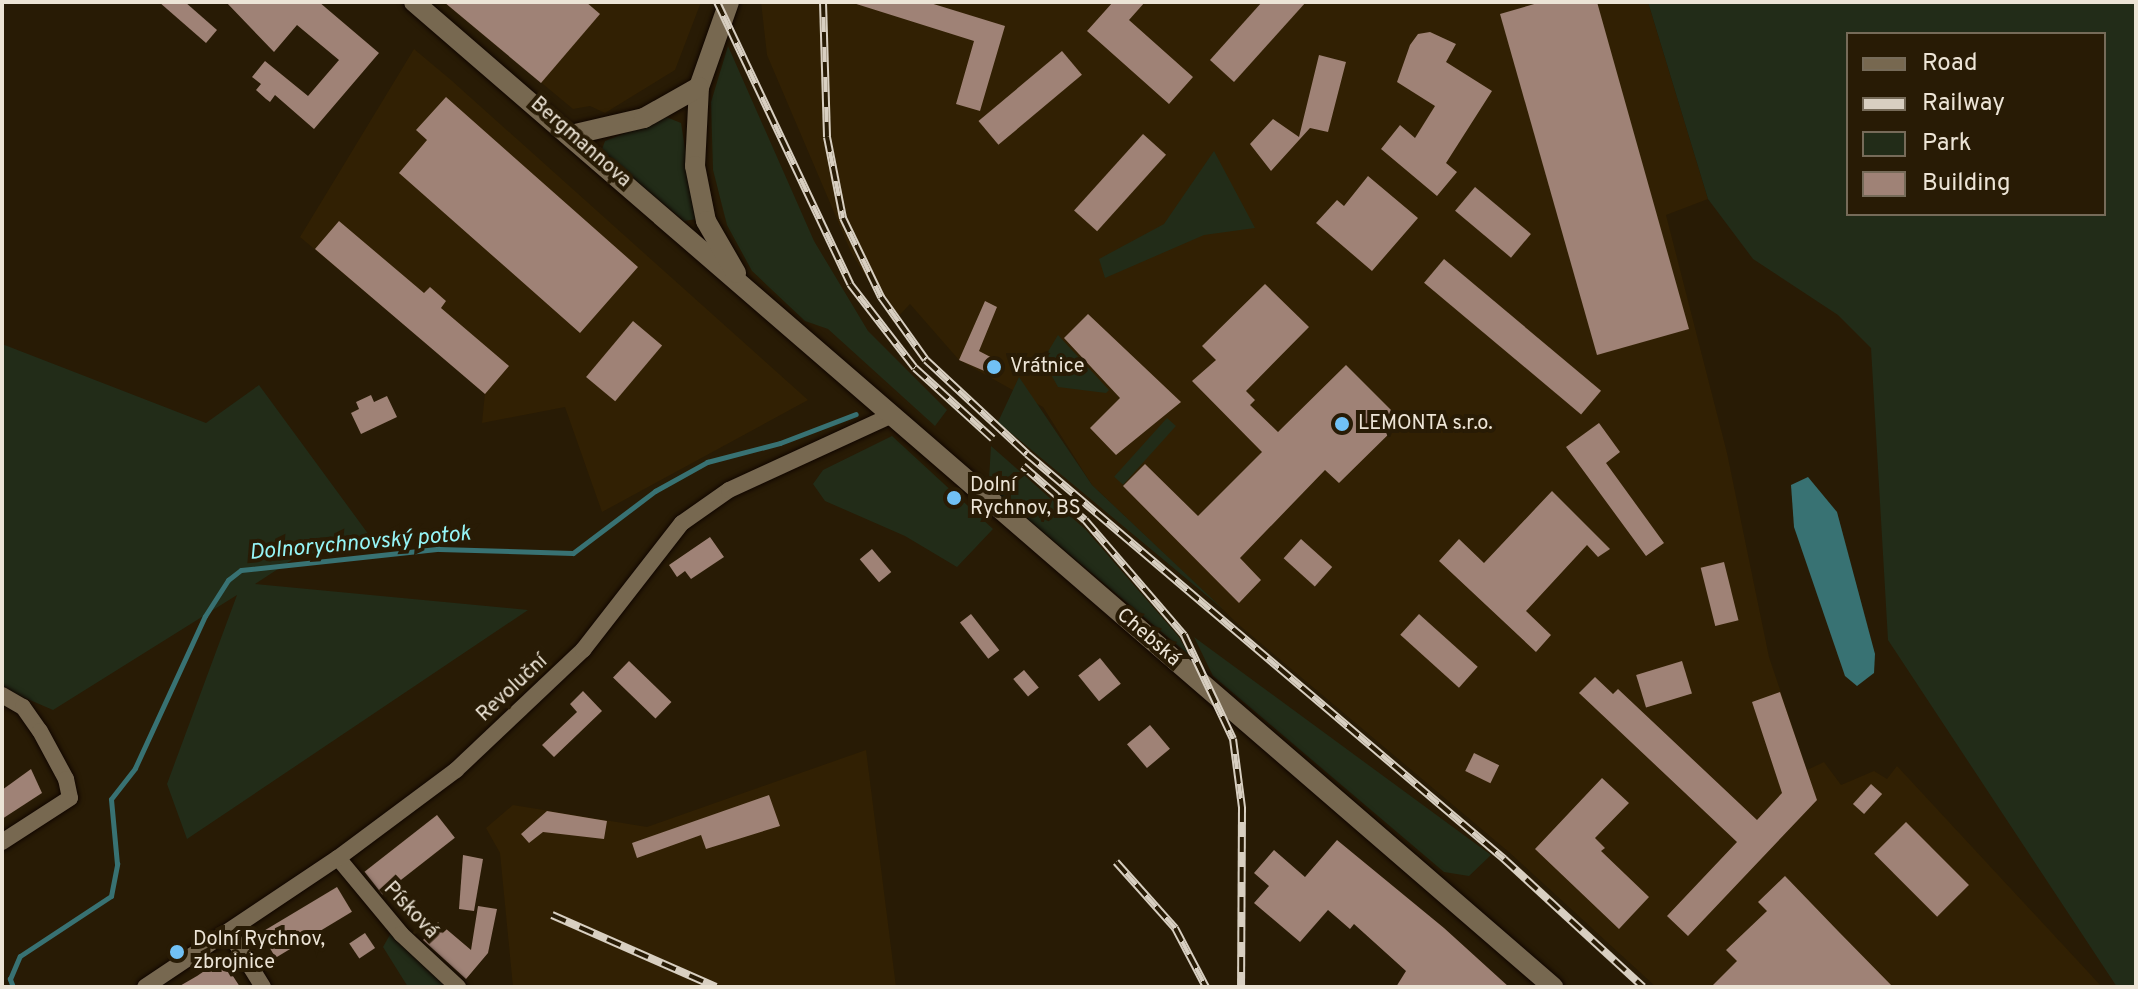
<!DOCTYPE html>
<meta charset="utf-8">
<style>
body{margin:0}
#map{position:relative;width:2138px;height:989px;overflow:hidden;background:#281b05;font-family:Overpass,sans-serif}
div>[style]{position:absolute}
[style*='--x']{left:calc(var(--x)*1px);top:calc(var(--y)*1px);width:calc(var(--w)*1px);rotate:calc(var(--a)*1deg)}
.built>*{inset:0;background:#312003}
.green>*{inset:0;background:#222c18;transform-origin:0 0}
.water>*{inset:0;background:#387273}
.stream>*{height:5px;margin:-2.5px;padding:0 2.5px;transform-origin:2.5px;border-radius:2.5px;background:#387273}
.building>*{inset:0;background:#9f8276;transform-origin:0 0}
.roads{filter:drop-shadow(0 0 2px #100600) drop-shadow(0 0 2px #100600)}
.street>*{height:16px;margin:-8px;padding:0 8px;transform-origin:8px;border-radius:8px;background:#776850}
.secondary>*{height:20px;margin:-10px;padding:0 10px;transform-origin:10px;border-radius:10px;background:#776850}
.rail>*{height:8px;margin-top:-4px;transform-origin:0;background:repeating-linear-gradient(90deg,#281b05 0 15px,#d8cfc1 0 30px);box-sizing:border-box;border-block:2px solid #d8cfc1}
.dots>*{width:22px;height:22px;translate:-50% -50%;box-sizing:border-box;border:4px solid #281b05;border-radius:50%}
span{translate:-50% -50%;white-space:nowrap;text-align:center;line-height:1.15;-webkit-text-stroke:8px #281b05;paint-order:stroke}
.street-label{font-size:20px;color:#ece4d6}
.poi-label{font-size:20px;color:#ece4d6}
.left{translate:0 -50%;text-align:left}
.water-label{font-size:22px;color:#95f5f7;font-style:italic}
.frame{position:absolute;inset:0;border:4px solid #ece4d6;pointer-events:none}
.legend{position:absolute;left:1846px;top:32px;width:260px;height:184px;box-sizing:border-box;background:#281b05;border:2px solid #766b59;margin:0;padding:10px 14px;list-style:none;font-size:24px;color:#ece4d6}
.legend li{display:flex;align-items:center;gap:16px;height:40px}
.legend b{width:40px;border:2px solid #766b59}
</style>
<div id="map">
<div class="built">
<div style="clip-path:polygon(444px 2px,701px 2px,675px 70px,605px 113px,590px 106px,573px 109px)"></div>
<div style="clip-path:polygon(761px 2px,1648px 2px,1708px 199px,1666px 215px,1727px 453px,1769px 657px,1807px 770px,1824px 762px,1841px 785px,1874px 771px,1887px 779px,1897px 766px,2102px 987px,1656px 987px,1510px 853px,1238px 624px,1092px 485px,1043px 407px,959px 360px,910px 304px,893px 322px,851px 252px,767px 55px)"></div>
<div style="clip-path:polygon(414px 49px,451px 80px,808px 400px,602px 512px,565px 407px,482px 423px,485px 393px,300px 237px)"></div>
<div style="clip-path:polygon(866px 750px,896px 987px,513px 987px,500px 853px,486px 828px,513px 805px,647px 827px)"></div>
</div>
<div class="green">
<div style="clip-path:polygon(evenodd,1648px 2px,2136px 2px,2136px 987px,2117px 987px,1888px 640px,1871px 348px,1838px 315px,1753px 259px,1708px 199px,1648px 2px,1848px 34px,2104px 34px,2104px 214px,1848px 214px,1848px 34px)"></div>
<div style="clip-path:polygon(728px 46px,814px 241px,868px 331px,947px 410px,935px 426px,828px 329px,805px 321px,752px 271px,727px 225px,713px 170px,711px 102px)"></div>
<div style="clip-path:polygon(666px 117px,681px 123px,696px 219px,684px 221px,601px 152px,605px 141px)"></div>
<div style="clip-path:polygon(1214px 151px,1255px 228px,1204px 235px,1105px 278px,1099px 259px,1164px 224px)"></div>
<div style="clip-path:polygon(1058px 335px,1109px 390px,1106px 393px,1058px 387px,1043px 360px)"></div>
<div style="clip-path:polygon(2px 344px,206px 423px,259px 385px,380px 550px,301px 554px,255px 584px,528px 610px,187px 839px,167px 784px,237px 595px,53px 710px,2px 688px)"></div>
<div style="clip-path:polygon(1019px 377px,1092px 485px,1224px 610px,998px 422px)"></div>
<div style="left:1167px;top:418px;width:12px;height:79px;rotate:42deg"></div>
<div style="clip-path:polygon(892px 436px,993px 529px,957px 567px,905px 536px,825px 501px,813px 484px,823px 470px)"></div>
<div style="clip-path:polygon(991px 446px,1086px 530px,1179px 637px,1189px 655px,998px 494px,989px 479px)"></div>
<div style="clip-path:polygon(1194px 637px,1491px 855px,1469px 876px,1444px 872px,1213px 676px)"></div>
<div style="clip-path:polygon(392px 931px,434px 974px,446px 987px,408px 987px,383px 947px)"></div>
</div>
<div class="water">
<div style="clip-path:polygon(1808px 477px,1837px 512px,1875px 654px,1874px 673px,1857px 686px,1845px 676px,1794px 527px,1791px 485px)"></div>
</div>
<div class="stream">
<div style="--x:13;--y:987;--w:9;--a:-111"></div>
<div style="--x:10;--y:979;--w:25;--a:-67"></div>
<div style="--x:20;--y:956;--w:109;--a:-33.4"></div>
<div style="--x:111;--y:896;--w:33;--a:-79"></div>
<div style="--x:117;--y:864;--w:65;--a:-95.3"></div>
<div style="--x:111;--y:799;--w:39;--a:-52"></div>
<div style="--x:135;--y:768;--w:167;--a:-65.3"></div>
<div style="--x:205;--y:616;--w:43;--a:-57.4"></div>
<div style="--x:228;--y:580;--w:16;--a:-38"></div>
<div style="--x:241;--y:570;--w:199;--a:-6.1"></div>
<div style="--x:439;--y:549;--w:134;--a:1.7"></div>
<div style="--x:573;--y:553;--w:103;--a:-37.1"></div>
<div style="--x:655;--y:491;--w:60;--a:-29.1"></div>
<div style="--x:707;--y:462;--w:75;--a:-14.6"></div>
<div style="--x:780;--y:443;--w:81;--a:-20.9"></div>
</div>
<div class="building">
<div style="clip-path:polygon(159px 2px,185px 2px,217px 30px,206px 43px)"></div>
<div style="clip-path:polygon(226px 2px,319px 2px,379px 53px,314px 129px,275px 95px,270px 102px,266px 99px,256px 90px,261px 84px,252px 77px,265px 61px,308px 96px,339px 60px,297px 25px,274px 52px)"></div>
<div style="clip-path:polygon(444px 2px,586px 2px,600px 14px,541px 83px)"></div>
<div style="clip-path:polygon(850px 2px,927px 2px,1005px 26px,980px 111px,956px 104px,974px 41px)"></div>
<div style="clip-path:polygon(1113px 2px,1145px 2px,1129px 20px,1193px 77px,1169px 104px,1087px 31px)"></div>
<div style="clip-path:polygon(1262px 2px,1306px 2px,1234px 82px,1210px 60px)"></div>
<div style="clip-path:polygon(1541px 2px,1597px 2px,1689px 329px,1597px 355px,1500px 14px)"></div>
<div style="clip-path:polygon(1430px 32px,1456px 44px,1446px 62px,1492px 91px,1446px 163px,1457px 172px,1437px 196px,1381px 149px,1400px 125px,1415px 138px,1435px 106px,1397px 82px,1410px 45px,1418px 34px)"></div>
<div style="left:1062px;top:51px;width:31px;height:109px;rotate:50deg"></div>
<div style="clip-path:polygon(1319px 55px,1346px 62px,1328px 132px,1310px 128px,1271px 171px,1250px 144px,1273px 119px,1299px 137px)"></div>
<div style="clip-path:polygon(446px 97px,638px 267px,580px 333px,399px 173px,427px 140px,416px 130px)"></div>
<div style="left:1143px;top:134px;width:31px;height:103px;rotate:42deg"></div>
<div style="clip-path:polygon(1368px 176px,1418px 218px,1372px 271px,1316px 223px,1337px 200px,1344px 206px)"></div>
<div style="left:1475px;top:187px;width:73px;height:31px;rotate:40deg"></div>
<div style="clip-path:polygon(339px 221px,424px 293px,430px 287px,446px 301px,441px 308px,509px 366px,485px 394px,315px 249px)"></div>
<div style="left:1444px;top:259px;width:205px;height:31px;rotate:40deg"></div>
<div style="clip-path:polygon(1265px 284px,1309px 327px,1246px 391px,1255px 400px,1250px 405px,1278px 432px,1346px 365px,1402px 421px,1339px 483px,1325px 470px,1240px 558px,1261px 580px,1239px 603px,1123px 486px,1145px 464px,1198px 516px,1262px 452px,1192px 381px,1216px 360px,1202px 346px)"></div>
<div style="clip-path:polygon(985px 301px,997px 307px,979px 351px,1002px 363px,996px 376px,959px 360px)"></div>
<div style="clip-path:polygon(1088px 314px,1181px 402px,1116px 455px,1090px 428px,1120px 398px,1064px 338px)"></div>
<div style="left:633px;top:321px;width:38px;height:73px;rotate:40deg"></div>
<div style="clip-path:polygon(371px 395px,374px 402px,387px 396px,397px 417px,361px 434px,351px 413px,359px 409px,356px 402px)"></div>
<div style="clip-path:polygon(1599px 423px,1620px 452px,1606px 463px,1664px 543px,1646px 556px,1566px 447px)"></div>
<div style="clip-path:polygon(1552px 491px,1610px 549px,1598px 557px,1587px 545px,1526px 611px,1551px 635px,1536px 652px,1439px 561px,1459px 539px,1484px 563px)"></div>
<div style="clip-path:polygon(710px 537px,724px 557px,691px 579px,685px 571px,677px 577px,669px 565px)"></div>
<div style="left:1301px;top:539px;width:42px;height:26px;rotate:42deg"></div>
<div style="left:872px;top:549px;width:30px;height:16px;rotate:50deg"></div>
<div style="left:1724px;top:562px;width:60px;height:24px;rotate:76deg"></div>
<div style="left:971px;top:614px;width:46px;height:14px;rotate:52deg"></div>
<div style="left:1419px;top:614px;width:79px;height:28px;rotate:42deg"></div>
<div style="left:1100px;top:658px;width:33px;height:28px;rotate:51deg"></div>
<div style="left:629px;top:661px;width:59px;height:23px;rotate:44deg"></div>
<div style="left:1682px;top:661px;width:34px;height:48px;rotate:73deg"></div>
<div style="left:1024px;top:670px;width:23px;height:14px;rotate:50deg"></div>
<div style="clip-path:polygon(1595px 677px,1613px 694px,1618px 689px,1757px 820px,1782px 793px,1752px 702px,1780px 692px,1817px 800px,1688px 936px,1667px 916px,1737px 842px,1579px 693px)"></div>
<div style="clip-path:polygon(583px 691px,602px 711px,554px 757px,542px 745px,577px 712px,570px 704px)"></div>
<div style="left:1150px;top:725px;width:31px;height:30px;rotate:50deg"></div>
<div style="left:1474px;top:753px;width:28px;height:20px;rotate:26deg"></div>
<div style="clip-path:polygon(31px 769px,42px 793px,2px 819px,2px 790px)"></div>
<div style="clip-path:polygon(1602px 778px,1629px 803px,1595px 838px,1605px 848px,1601px 851px,1649px 897px,1619px 929px,1535px 849px)"></div>
<div style="left:1871px;top:784px;width:15px;height:27px;rotate:42deg"></div>
<div style="clip-path:polygon(769px 795px,780px 826px,706px 849px,701px 835px,637px 858px,632px 843px)"></div>
<div style="clip-path:polygon(547px 811px,607px 821px,604px 839px,543px 832px,529px 843px,521px 834px)"></div>
<div style="left:437px;top:815px;width:29px;height:92px;rotate:52deg"></div>
<div style="left:1906px;top:822px;width:89px;height:45px;rotate:45deg"></div>
<div style="clip-path:polygon(1337px 840px,1444px 928px,1509px 987px,1396px 987px,1406px 971px,1354px 924px,1350px 929px,1328px 910px,1300px 942px,1254px 903px,1269px 886px,1254px 873px,1274px 850px,1305px 877px)"></div>
<div style="clip-path:polygon(463px 855px,483px 859px,474px 911px,459px 909px)"></div>
<div style="clip-path:polygon(1785px 876px,1838px 931px,1893px 987px,1711px 987px,1737px 961px,1726px 950px,1767px 911px,1758px 902px)"></div>
<div style="left:337px;top:887px;width:29px;height:89px;rotate:59deg"></div>
<div style="clip-path:polygon(478px 906px,497px 909px,488px 953px,466px 979px,423px 940px,438px 922px,471px 950px)"></div>
<div style="left:365px;top:933px;width:18px;height:19px;rotate:56deg"></div>
<div style="clip-path:polygon(222px 959px,240px 987px,178px 987px,197px 976px)"></div>
</div>
<div class="roads">
<div class="street">
<div style="--x:2;--y:695;--w:24;--a:30"></div>
<div style="--x:23;--y:707;--w:29;--a:55"></div>
<div style="--x:40;--y:731;--w:55;--a:61.6"></div>
<div style="--x:66;--y:779;--w:19;--a:78"></div>
<div style="--x:70;--y:798;--w:81;--a:147.1"></div>
<div style="--x:338;--y:858;--w:99;--a:50.3"></div>
<div style="--x:401;--y:934;--w:78;--a:42.9"></div>
<div style="--x:229;--y:932;--w:65;--a:58.3"></div>
<div style="--x:145;--y:987;--w:232;--a:-33.8"></div>
<div style="--x:338;--y:858;--w:147;--a:-36.7"></div>
<div style="--x:456;--y:770;--w:175;--a:-43.4"></div>
<div style="--x:583;--y:650;--w:161;--a:-52.1"></div>
<div style="--x:682;--y:523;--w:57;--a:-35.1"></div>
<div style="--x:729;--y:490;--w:179;--a:-24.7"></div>
</div>
<div class="secondary">
<div style="--x:414;--y:2;--w:1506;--a:40.85"></div>
<div style="--x:729;--y:2;--w:90;--a:109.4"></div>
<div style="--x:699;--y:87;--w:79;--a:92.9"></div>
<div style="--x:695;--y:166;--w:56;--a:78.7"></div>
<div style="--x:706;--y:221;--w:60;--a:60"></div>
<div style="--x:571;--y:135;--w:75;--a:-13.1"></div>
<div style="--x:644;--y:118;--w:63;--a:-29.4"></div>
</div>
</div>
<div class="rail">
<div style="--x:717;--y:2;--w:312;--a:64.7"></div>
<div style="--x:850;--y:284;--w:106;--a:52.3"></div>
<div style="--x:915;--y:368;--w:105;--a:42.3"></div>
<div style="--x:823;--y:2;--w:135;--a:88.3"></div>
<div style="--x:827;--y:137;--w:83;--a:78.8"></div>
<div style="--x:843;--y:218;--w:88;--a:64.3"></div>
<div style="--x:881;--y:297;--w:77;--a:54.5"></div>
<div style="--x:926;--y:360;--w:138;--a:42.9"></div>
<div style="--x:1027;--y:454;--w:626;--a:40.33"></div>
<div style="--x:1504;--y:859;--w:189;--a:42.6"></div>
<div style="--x:1023;--y:466;--w:82;--a:41.1"></div>
<div style="--x:1085;--y:520;--w:152;--a:49.3"></div>
<div style="--x:1184;--y:635;--w:115;--a:64.8"></div>
<div style="--x:1233;--y:739;--w:69;--a:82.5"></div>
<div style="--x:1242;--y:807;--w:180;--a:90.3"></div>
<div style="--x:1116;--y:862;--w:89;--a:48.2"></div>
<div style="--x:1175;--y:928;--w:67;--a:62.3"></div>
<div style="--x:552;--y:915;--w:179;--a:23.7"></div>
</div>
<div class="dots">
<div style="left:994px;top:367px;background:#71c1f5"></div>
<div style="left:1342px;top:424px;background:#71c1f5"></div>
<div style="left:954px;top:498px;background:#71c1f5"></div>
<div style="left:177px;top:952px;background:#71c1f5"></div>
</div>
<div class="street-label">
<span style="left:580px;top:143px;rotate:41deg">Bergmannova</span>
<span style="left:1148px;top:638px;rotate:41deg">Chebská</span>
<span style="left:513px;top:689px;rotate:-43deg">Revoluční</span>
<span style="left:410px;top:911px;rotate:47deg">Písková</span>
</div>
<div class="poi-label">
<span class="left" style="left:1010px;top:367px">Vrátnice</span>
<span class="left" style="left:1358px;top:424px">LEMONTA s.r.o.</span>
<span class="left" style="left:970px;top:498px">Dolní<br>Rychnov, BS</span>
<span class="left" style="left:193px;top:952px">Dolní Rychnov,<br>zbrojnice</span>
</div>
<div class="water-label">
<span style="left:360px;top:544px;rotate:-5deg">Dolnorychnovský potok</span>
</div>
<div class="frame"></div>
<ul class="legend">
<li><b style="height:10px;background:#776850"></b>Road</li>
<li><b style="height:10px;background:#d8cfc1"></b>Railway</li>
<li><b style="height:22px;background:#222c18"></b>Park</li>
<li><b style="height:22px;background:#9f8276"></b>Building</li>
</ul>
</div>
